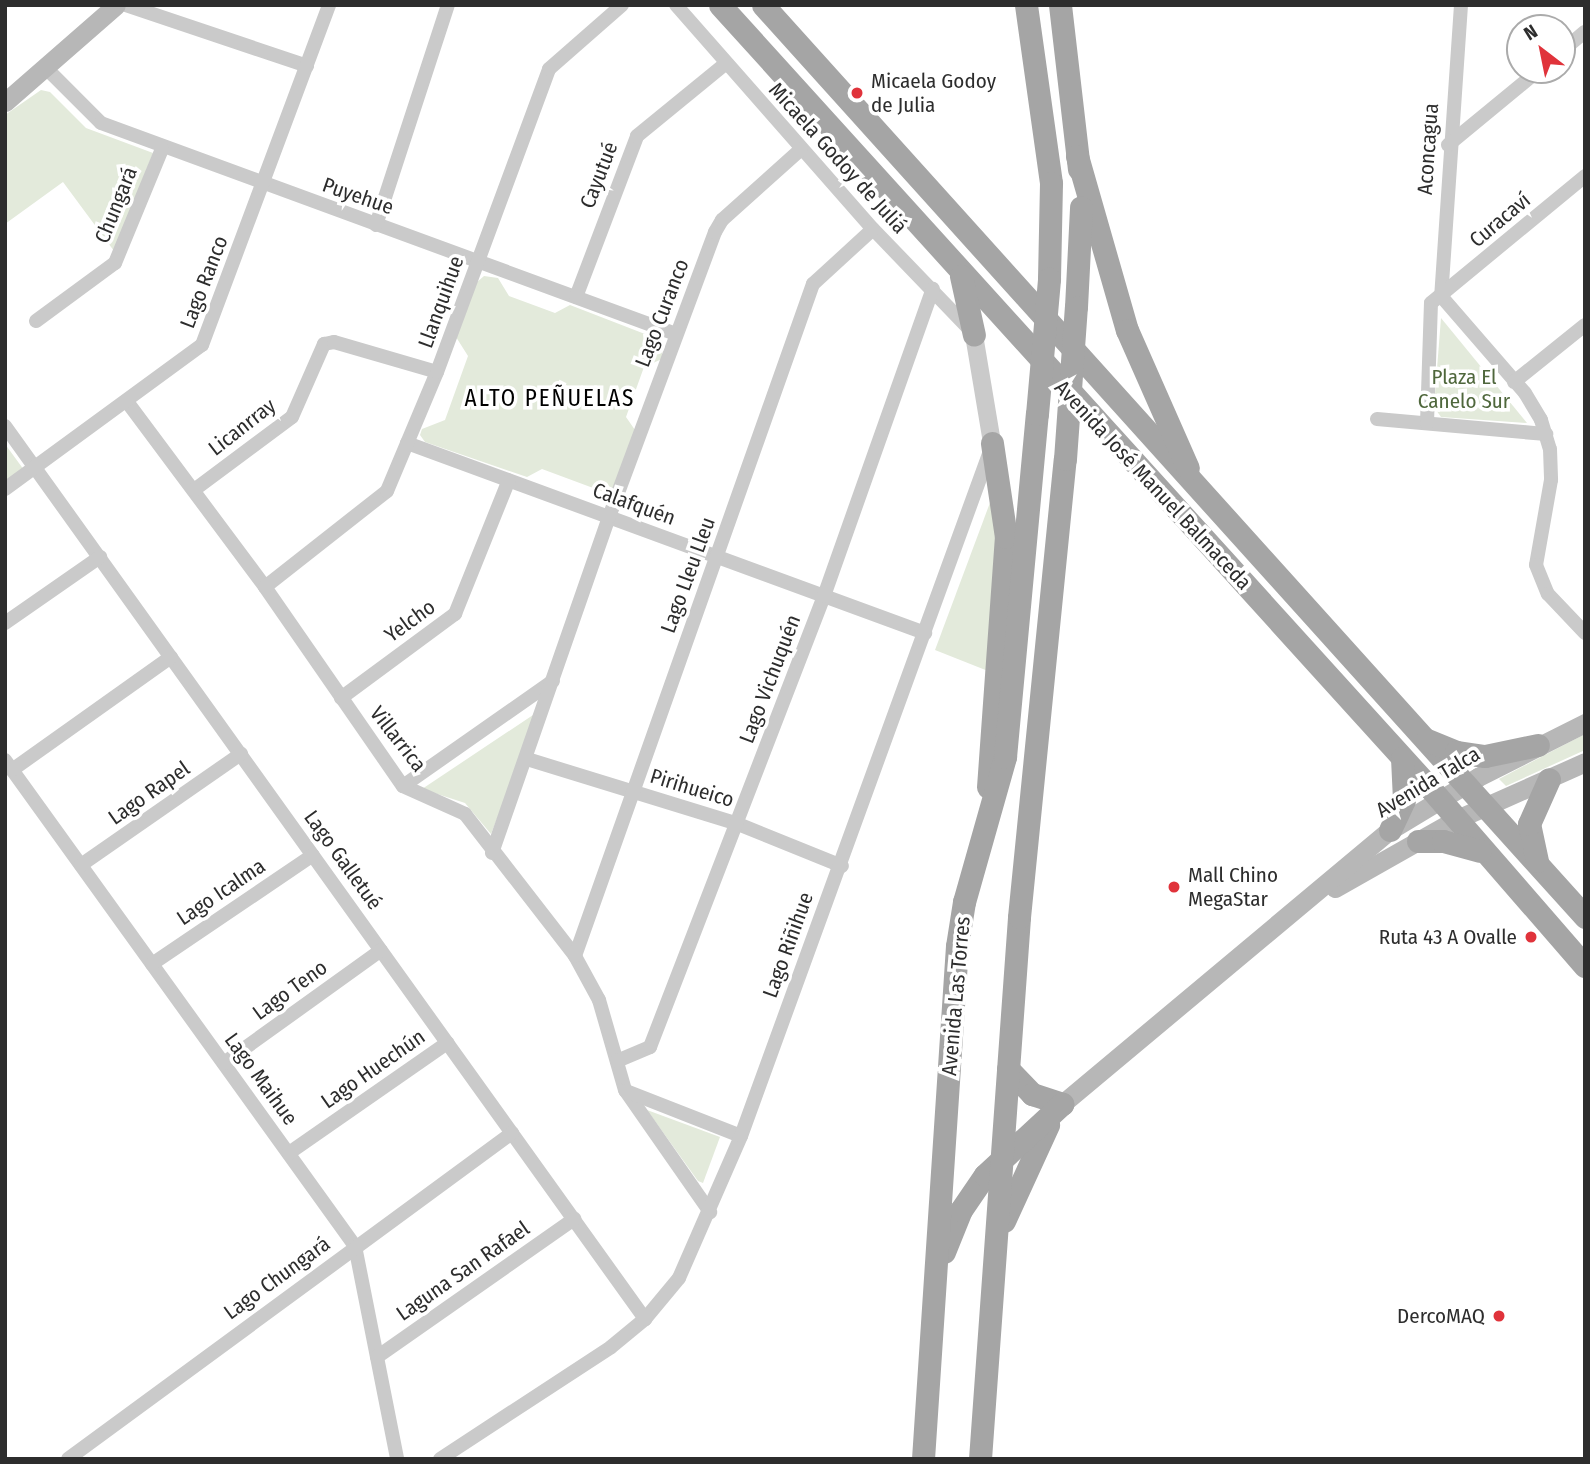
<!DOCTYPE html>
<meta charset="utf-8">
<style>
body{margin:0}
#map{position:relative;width:1590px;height:1464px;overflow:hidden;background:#fff;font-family:"Fira Sans Condensed",sans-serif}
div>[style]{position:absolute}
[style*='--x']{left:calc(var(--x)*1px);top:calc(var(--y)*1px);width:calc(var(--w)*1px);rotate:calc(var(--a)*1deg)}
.green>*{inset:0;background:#e3eadb}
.minor>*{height:14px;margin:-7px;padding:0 7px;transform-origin:7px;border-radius:7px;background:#cacaca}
.tertiary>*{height:18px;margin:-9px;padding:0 9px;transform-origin:9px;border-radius:9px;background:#cacaca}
.secondary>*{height:19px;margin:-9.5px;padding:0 9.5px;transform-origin:9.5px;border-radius:9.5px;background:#b7b7b7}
.primary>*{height:23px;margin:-11.5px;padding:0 11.5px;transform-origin:11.5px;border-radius:11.5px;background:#a5a5a5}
.primary-bridge>*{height:23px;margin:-11.5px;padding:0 11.5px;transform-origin:11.5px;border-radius:11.5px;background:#a5a5a5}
.dots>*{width:19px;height:19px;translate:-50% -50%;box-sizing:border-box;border:4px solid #fff;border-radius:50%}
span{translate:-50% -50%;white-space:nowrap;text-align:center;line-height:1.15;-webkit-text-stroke:7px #fff;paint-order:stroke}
.poi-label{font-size:21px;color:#2d2d2d}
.left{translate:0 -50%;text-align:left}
.right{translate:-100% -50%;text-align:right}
.street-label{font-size:21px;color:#2d2d2d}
.park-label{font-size:21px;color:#4f673c}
.neighbourhood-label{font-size:23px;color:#000;letter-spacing:2px}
.frame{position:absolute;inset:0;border:7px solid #2d2d2d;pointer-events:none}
.north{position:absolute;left:1506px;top:14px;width:70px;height:70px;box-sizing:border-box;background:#fff;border:2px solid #ababab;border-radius:50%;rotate:328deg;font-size:19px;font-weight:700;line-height:28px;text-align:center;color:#2d2d2d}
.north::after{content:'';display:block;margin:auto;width:24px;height:32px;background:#e0333b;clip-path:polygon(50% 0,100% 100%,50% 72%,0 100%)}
</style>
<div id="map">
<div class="green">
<div style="clip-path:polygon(41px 90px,50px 92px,86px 128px,153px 153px,114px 251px,63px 182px,5px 224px,5px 115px)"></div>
<div style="clip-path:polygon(484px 276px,498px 278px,509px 296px,555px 313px,570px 305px,663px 341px,662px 359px,644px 367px,626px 417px,635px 430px,612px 495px,542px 469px,527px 477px,425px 442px,420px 435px,422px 429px,445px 420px,468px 356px,456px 337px,476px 283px)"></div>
<div style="clip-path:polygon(1441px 318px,1527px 423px,1441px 417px,1434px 407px)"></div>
<div style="clip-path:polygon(5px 444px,24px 470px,5px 483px)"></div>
<div style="clip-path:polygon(991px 500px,998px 553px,988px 671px,935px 650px)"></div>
<div style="clip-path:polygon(539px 711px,491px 834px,465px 803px,422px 789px)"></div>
<div style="clip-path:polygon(1585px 734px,1585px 750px,1506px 786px,1499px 779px)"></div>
<div style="clip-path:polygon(647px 1110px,720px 1137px,703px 1183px,698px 1181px)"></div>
</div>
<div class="minor">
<div style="--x:126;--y:5;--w:191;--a:18.6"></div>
<div style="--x:676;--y:5;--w:298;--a:48.7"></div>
<div style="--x:873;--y:229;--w:141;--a:46.1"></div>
<div style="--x:1461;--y:5;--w:292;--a:93.9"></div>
<div style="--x:1441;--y:296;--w:128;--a:49.1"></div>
<div style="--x:1525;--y:393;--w:31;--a:59"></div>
<div style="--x:1541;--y:420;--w:30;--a:73"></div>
<div style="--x:1550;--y:449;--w:31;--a:88"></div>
<div style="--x:1551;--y:480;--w:86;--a:100"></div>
<div style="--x:1536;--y:565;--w:31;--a:68"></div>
<div style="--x:1548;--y:594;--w:54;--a:46.5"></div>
<div style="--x:1562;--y:51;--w:30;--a:-40"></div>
<div style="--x:45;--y:67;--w:79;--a:45"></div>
<div style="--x:101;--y:123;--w:612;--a:20.15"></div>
<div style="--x:1448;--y:145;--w:118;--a:-39.5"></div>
<div style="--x:376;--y:225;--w:231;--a:-71.9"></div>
<div style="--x:576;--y:297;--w:172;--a:-69.2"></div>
<div style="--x:637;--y:136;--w:114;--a:-39.3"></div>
<div style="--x:36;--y:321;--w:98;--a:-36.3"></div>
<div style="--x:115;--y:263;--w:123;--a:-67.6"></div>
<div style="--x:1514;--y:382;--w:91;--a:-38.8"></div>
<div style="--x:128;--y:403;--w:229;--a:53.3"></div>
<div style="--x:265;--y:587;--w:242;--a:55.3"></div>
<div style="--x:403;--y:786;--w:68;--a:24.3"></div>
<div style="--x:465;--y:814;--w:180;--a:52.2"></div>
<div style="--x:575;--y:956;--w:50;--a:61.4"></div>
<div style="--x:599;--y:1000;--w:94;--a:73.9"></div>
<div style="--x:625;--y:1090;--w:149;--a:55.1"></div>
<div style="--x:1377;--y:419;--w:170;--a:5.1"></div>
<div style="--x:1427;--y:423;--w:120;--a:-88.1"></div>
<div style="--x:1431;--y:303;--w:200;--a:-39.5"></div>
<div style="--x:5;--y:426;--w:1099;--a:54.37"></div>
<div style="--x:407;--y:443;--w:552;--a:20.14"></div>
<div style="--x:5;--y:489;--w:244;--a:-36.2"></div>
<div style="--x:202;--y:345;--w:363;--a:-69.5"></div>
<div style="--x:194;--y:490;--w:122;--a:-36.7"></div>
<div style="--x:292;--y:417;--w:80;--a:-66.3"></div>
<div style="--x:324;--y:344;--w:10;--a:-11"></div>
<div style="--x:334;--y:342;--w:107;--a:16.2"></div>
<div style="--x:265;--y:587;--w:155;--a:-38.2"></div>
<div style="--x:387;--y:491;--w:129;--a:-67.2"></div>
<div style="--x:437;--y:372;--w:323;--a:-69.7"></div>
<div style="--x:549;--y:69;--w:97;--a:-41.2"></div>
<div style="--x:5;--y:623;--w:116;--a:-34.8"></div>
<div style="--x:341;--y:698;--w:142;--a:-36.4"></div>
<div style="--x:455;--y:614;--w:144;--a:-68.1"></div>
<div style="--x:527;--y:759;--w:221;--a:17.1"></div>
<div style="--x:738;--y:824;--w:112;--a:22"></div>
<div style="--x:5;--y:760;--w:599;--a:54.24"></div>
<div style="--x:355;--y:1246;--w:217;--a:78.8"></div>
<div style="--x:12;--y:770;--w:195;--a:-35.4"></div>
<div style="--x:403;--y:786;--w:183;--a:-35"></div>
<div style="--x:492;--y:853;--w:356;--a:-70.8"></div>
<div style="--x:609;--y:517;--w:304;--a:-69.6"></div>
<div style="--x:715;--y:232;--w:14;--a:-60"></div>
<div style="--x:722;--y:220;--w:106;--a:-41.9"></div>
<div style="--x:81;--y:865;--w:195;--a:-34.8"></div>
<div style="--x:575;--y:956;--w:713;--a:-70.5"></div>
<div style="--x:813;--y:284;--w:81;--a:-42.5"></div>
<div style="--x:152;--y:964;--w:194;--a:-34.1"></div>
<div style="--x:617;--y:1061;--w:36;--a:-23"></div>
<div style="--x:650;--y:1047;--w:483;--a:-68.9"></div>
<div style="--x:824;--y:596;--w:326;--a:-70.5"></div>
<div style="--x:224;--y:1063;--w:193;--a:-35.7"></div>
<div style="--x:626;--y:1091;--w:123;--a:21.4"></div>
<div style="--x:289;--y:1153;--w:193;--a:-34.8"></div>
<div style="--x:377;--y:1357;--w:241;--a:-35"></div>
<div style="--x:68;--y:1459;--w:551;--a:-36.29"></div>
<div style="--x:440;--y:1459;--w:204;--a:-33.2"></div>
<div style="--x:611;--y:1347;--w:44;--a:-39.5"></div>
<div style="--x:645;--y:1319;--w:53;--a:-50.3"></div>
<div style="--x:679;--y:1278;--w:155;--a:-66.4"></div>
<div style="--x:741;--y:1136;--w:729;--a:-70.02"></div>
</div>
<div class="tertiary">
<div style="--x:974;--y:335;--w:109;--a:80.5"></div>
</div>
<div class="secondary">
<div style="--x:5;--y:102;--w:147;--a:-41.1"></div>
<div style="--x:1335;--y:888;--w:138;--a:-29.5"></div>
<div style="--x:1455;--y:820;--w:142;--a:-24"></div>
<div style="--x:1062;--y:1104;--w:427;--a:-39.9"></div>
<div style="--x:1390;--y:830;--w:103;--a:-31.1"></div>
<div style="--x:1478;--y:777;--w:120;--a:-26.8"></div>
</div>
<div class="primary">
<div style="--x:720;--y:5;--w:1057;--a:47.8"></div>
<div style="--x:1430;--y:788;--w:236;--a:49"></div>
<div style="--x:763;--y:5;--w:1228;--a:47.97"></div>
<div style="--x:1026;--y:5;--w:180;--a:82"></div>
<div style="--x:1051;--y:183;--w:96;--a:91.2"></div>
<div style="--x:1060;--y:5;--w:165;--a:83.4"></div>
<div style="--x:1077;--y:156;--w:181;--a:74"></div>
<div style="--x:1127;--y:330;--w:151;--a:66.2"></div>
<div style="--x:961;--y:276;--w:60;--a:77.6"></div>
<div style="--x:1076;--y:307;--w:100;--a:-87.1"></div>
<div style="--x:1427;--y:740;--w:31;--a:22"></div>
<div style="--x:1456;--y:752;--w:29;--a:8"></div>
<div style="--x:1485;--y:756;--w:54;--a:-11.7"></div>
<div style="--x:988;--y:787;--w:251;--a:-85.9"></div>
<div style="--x:1006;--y:537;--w:95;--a:-98.5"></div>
<div style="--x:1390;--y:830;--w:33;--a:-65"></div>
<div style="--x:1404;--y:800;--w:42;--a:-92.7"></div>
<div style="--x:1418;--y:841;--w:25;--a:0"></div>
<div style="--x:1443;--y:841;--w:38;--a:15"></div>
<div style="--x:1537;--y:861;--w:38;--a:-102"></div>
<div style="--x:1529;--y:824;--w:49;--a:-66"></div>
<div style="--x:1008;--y:1069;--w:35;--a:46"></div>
<div style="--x:1032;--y:1094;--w:32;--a:18"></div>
<div style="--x:1004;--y:1221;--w:106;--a:-65.4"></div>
<div style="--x:944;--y:1252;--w:45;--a:-68"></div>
<div style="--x:961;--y:1210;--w:42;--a:-55.6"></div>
<div style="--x:985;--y:1175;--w:105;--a:-42.7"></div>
<div style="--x:923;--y:1459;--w:514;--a:-86.21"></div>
<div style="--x:957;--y:946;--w:45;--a:-81"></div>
<div style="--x:964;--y:902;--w:151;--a:-74.2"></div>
<div style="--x:1005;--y:757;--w:344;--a:-84.7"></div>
<div style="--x:980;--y:1459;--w:543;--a:-85.88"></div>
<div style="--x:1019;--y:917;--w:460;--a:-84.3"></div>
</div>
<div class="primary-bridge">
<div style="--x:1037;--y:414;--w:136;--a:-84.9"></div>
<div style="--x:1065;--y:459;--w:152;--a:-85.9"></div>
</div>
<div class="dots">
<div style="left:857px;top:93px;background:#e0333b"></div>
<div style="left:1174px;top:887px;background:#e0333b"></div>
<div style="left:1531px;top:937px;background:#e0333b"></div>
<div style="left:1499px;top:1316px;background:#e0333b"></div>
</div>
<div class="poi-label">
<span class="left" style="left:871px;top:93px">Micaela Godoy<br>de Julia</span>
<span class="left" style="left:1188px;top:887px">Mall Chino<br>MegaStar</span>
<span class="right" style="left:1517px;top:937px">Ruta 43 A Ovalle</span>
<span class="right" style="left:1485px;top:1316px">DercoMAQ</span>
</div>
<div class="street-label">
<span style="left:1428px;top:149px;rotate:-86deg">Aconcagua</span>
<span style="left:838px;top:158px;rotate:48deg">Micaela Godoy de Juliá</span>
<span style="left:599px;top:175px;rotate:-69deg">Cayutué</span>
<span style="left:358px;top:196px;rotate:19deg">Puyehue</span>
<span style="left:116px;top:205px;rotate:-68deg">Chungará</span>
<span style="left:1500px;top:220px;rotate:-40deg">Curacaví</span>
<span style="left:204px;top:282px;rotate:-69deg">Lago Ranco</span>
<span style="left:441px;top:302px;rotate:-70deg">Llanquihue</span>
<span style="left:662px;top:313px;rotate:-69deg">Lago Curanco</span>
<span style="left:242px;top:427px;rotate:-38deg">Licanrray</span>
<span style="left:1153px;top:485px;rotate:47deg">Avenida José Manuel Balmaceda</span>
<span style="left:634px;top:504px;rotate:20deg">Calafquén</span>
<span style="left:688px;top:575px;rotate:-70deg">Lago Lleu Lleu</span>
<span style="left:410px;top:621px;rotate:-36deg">Yelcho</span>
<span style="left:770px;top:679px;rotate:-69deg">Lago Vichuquén</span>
<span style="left:398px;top:739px;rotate:52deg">Villarrica</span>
<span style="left:1428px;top:782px;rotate:-31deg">Avenida Talca</span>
<span style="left:692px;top:788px;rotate:17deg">Pirihueico</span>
<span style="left:149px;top:793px;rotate:-35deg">Lago Rapel</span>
<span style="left:343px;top:860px;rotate:54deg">Lago Galletué</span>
<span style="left:221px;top:892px;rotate:-34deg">Lago Icalma</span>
<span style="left:788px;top:945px;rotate:-70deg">Lago Riñihue</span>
<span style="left:290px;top:990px;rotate:-36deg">Lago Teno</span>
<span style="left:956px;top:996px;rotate:-85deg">Avenida Las Torres</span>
<span style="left:373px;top:1069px;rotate:-35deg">Lago Huechún</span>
<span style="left:261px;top:1079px;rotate:54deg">Lago Maihue</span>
<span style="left:463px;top:1271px;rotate:-35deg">Laguna San Rafael</span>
<span style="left:277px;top:1278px;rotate:-36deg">Lago Chungará</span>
</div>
<div class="park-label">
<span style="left:1464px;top:389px">Plaza El<br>Canelo Sur</span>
</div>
<div class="neighbourhood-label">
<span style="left:550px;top:398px">ALTO PEÑUELAS</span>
</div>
<div class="frame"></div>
<div class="north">N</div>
</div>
